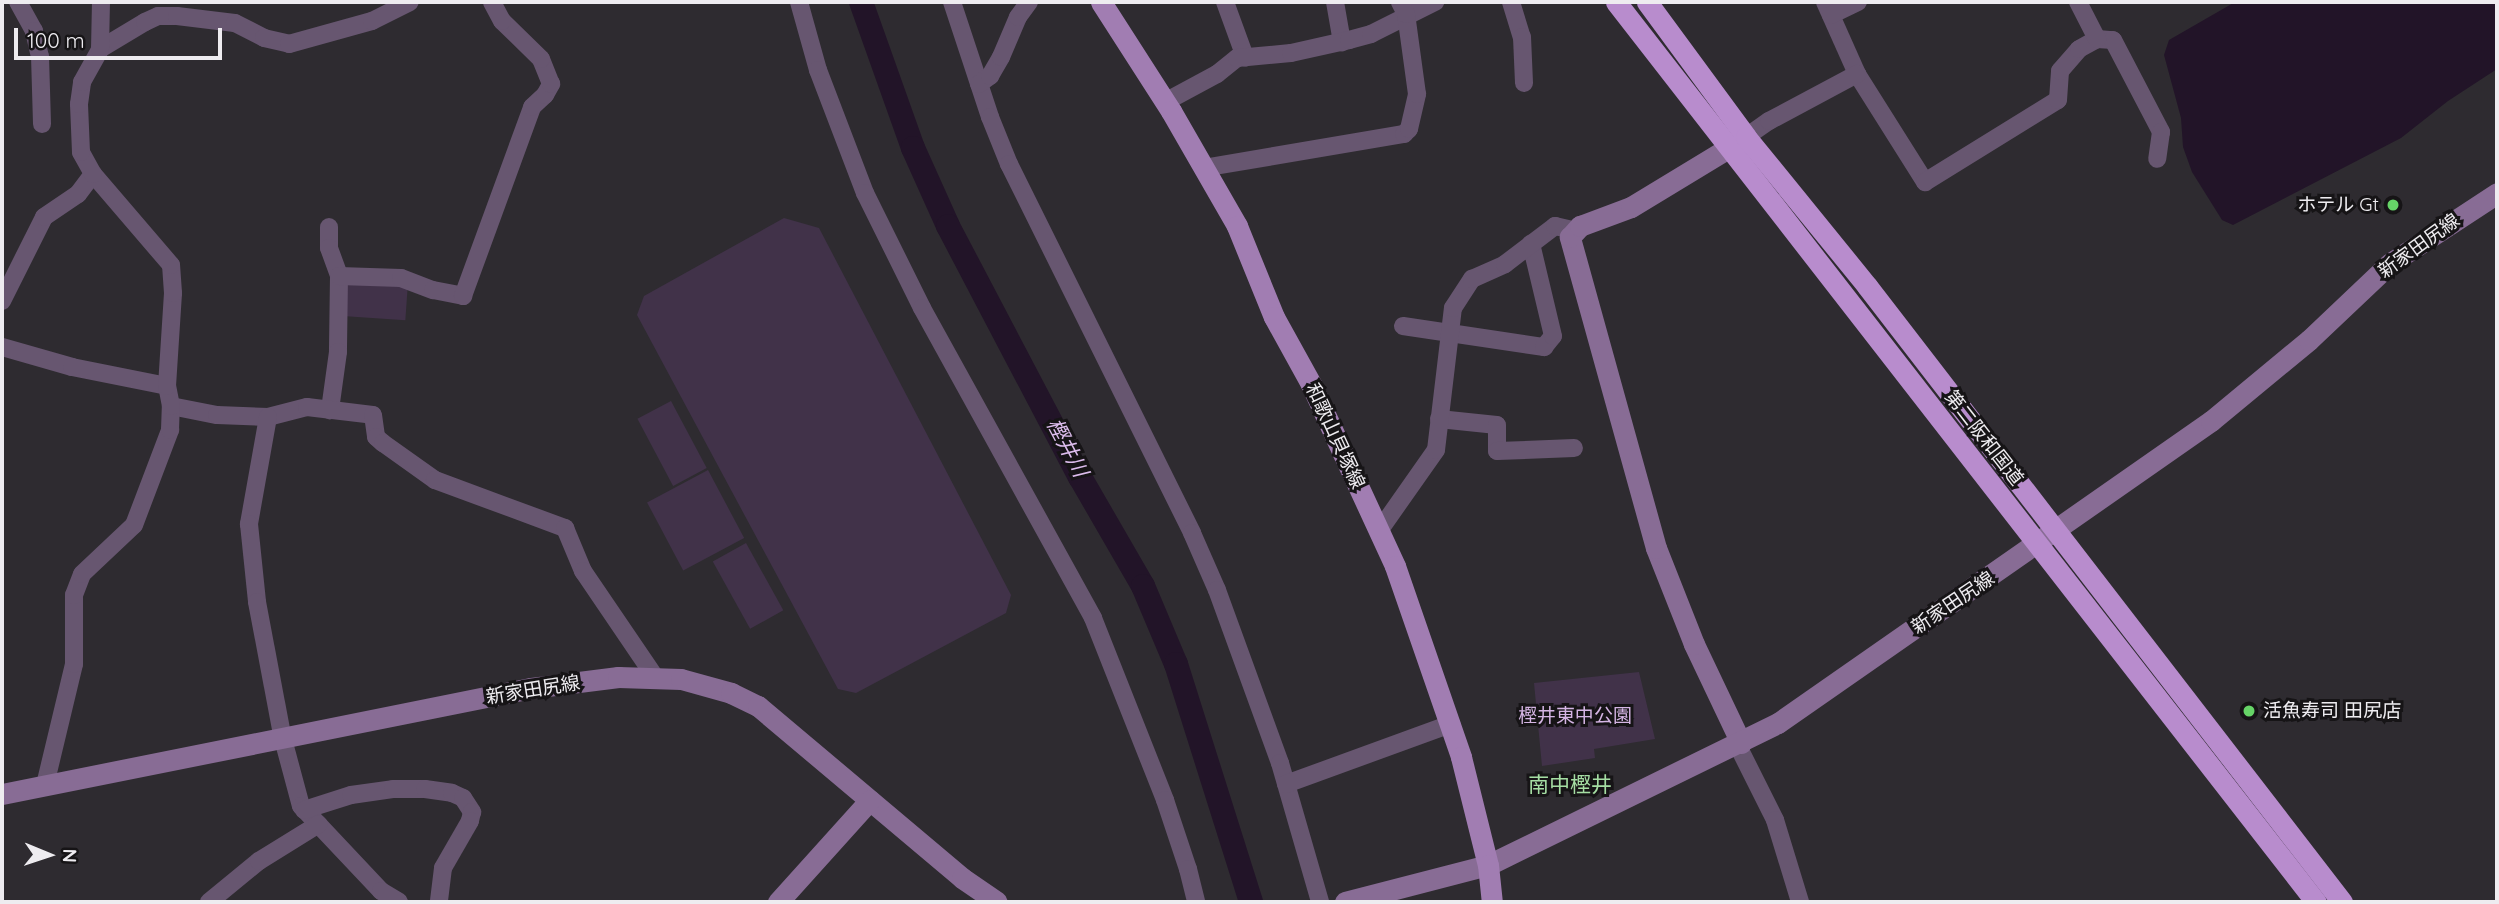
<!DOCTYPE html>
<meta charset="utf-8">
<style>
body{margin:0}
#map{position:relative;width:2499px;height:904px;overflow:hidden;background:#2e2b30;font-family:Quicksand,"Noto Sans JP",sans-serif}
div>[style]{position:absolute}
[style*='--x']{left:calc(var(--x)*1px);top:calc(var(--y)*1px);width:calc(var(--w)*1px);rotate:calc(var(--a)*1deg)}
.green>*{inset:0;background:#413249;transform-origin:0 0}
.water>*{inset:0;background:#221428}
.river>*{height:24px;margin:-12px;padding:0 12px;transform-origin:12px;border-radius:12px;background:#221428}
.street>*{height:18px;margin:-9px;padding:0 9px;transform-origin:9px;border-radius:9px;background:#675670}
.secondary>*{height:21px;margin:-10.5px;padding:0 10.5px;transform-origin:10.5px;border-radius:10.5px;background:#886c95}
.primary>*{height:21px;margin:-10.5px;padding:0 10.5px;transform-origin:10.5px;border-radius:10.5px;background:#a17db2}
.highway>*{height:21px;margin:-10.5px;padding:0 10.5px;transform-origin:10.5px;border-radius:10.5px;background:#b88ccd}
.dots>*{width:19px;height:19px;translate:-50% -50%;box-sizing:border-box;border:4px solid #161416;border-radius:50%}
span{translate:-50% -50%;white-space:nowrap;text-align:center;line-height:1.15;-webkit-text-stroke:6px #161416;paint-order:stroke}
.poi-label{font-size:19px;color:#eeecf0}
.right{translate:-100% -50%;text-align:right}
.left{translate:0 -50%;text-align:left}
.street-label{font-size:19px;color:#eeecf0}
.park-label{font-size:19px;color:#d5b5e4}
.water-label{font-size:21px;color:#dcbcec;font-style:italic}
.neighbourhood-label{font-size:21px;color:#a5dea3}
.frame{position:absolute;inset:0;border:4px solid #eeecf0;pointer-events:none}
.north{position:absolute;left:14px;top:820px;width:70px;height:70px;-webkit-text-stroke:5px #161416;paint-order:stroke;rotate:92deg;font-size:19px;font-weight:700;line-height:28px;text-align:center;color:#eeecf0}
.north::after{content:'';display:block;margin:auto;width:24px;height:32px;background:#eeecf0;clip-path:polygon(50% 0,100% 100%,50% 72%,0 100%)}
.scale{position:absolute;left:14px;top:28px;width:208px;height:32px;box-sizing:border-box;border:4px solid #eeecf0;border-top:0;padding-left:9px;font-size:21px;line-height:24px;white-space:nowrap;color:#eeecf0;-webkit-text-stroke:5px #161416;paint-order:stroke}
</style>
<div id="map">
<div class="green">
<div style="clip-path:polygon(784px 218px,819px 228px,1011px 595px,1006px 613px,856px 693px,838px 689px,637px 315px,644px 296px)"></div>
<div style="left:345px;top:280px;width:63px;height:36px;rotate:4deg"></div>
<div style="left:671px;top:401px;width:76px;height:38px;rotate:62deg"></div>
<div style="left:708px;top:470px;width:77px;height:69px;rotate:62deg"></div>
<div style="left:746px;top:543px;width:77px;height:38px;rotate:61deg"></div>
<div style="clip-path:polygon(1639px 672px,1655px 739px,1594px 749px,1595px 758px,1542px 766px,1534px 683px)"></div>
</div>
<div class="water">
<div style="clip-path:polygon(2235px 2px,2497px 2px,2497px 69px,2448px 101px,2401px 138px,2233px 225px,2222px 220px,2192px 172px,2183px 147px,2181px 118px,2164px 55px,2169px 40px)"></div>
</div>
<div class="river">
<div style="--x:861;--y:2;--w:155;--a:70.4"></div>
<div style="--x:913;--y:148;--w:85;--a:65.8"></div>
<div style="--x:948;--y:226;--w:284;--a:62.3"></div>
<div style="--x:1080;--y:477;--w:126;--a:60"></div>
<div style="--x:1143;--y:586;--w:85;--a:67.1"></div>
<div style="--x:1176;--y:664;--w:250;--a:72.5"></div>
</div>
<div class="street">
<div style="--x:18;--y:2;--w:33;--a:61"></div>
<div style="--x:34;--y:31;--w:26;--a:77"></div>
<div style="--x:40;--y:56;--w:68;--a:88.3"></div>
<div style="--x:799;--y:2;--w:71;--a:74.4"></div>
<div style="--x:818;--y:70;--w:132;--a:69.1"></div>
<div style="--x:865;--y:193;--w:128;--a:63.6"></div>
<div style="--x:922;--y:308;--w:354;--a:61.1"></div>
<div style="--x:1093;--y:618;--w:196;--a:68.4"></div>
<div style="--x:1165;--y:800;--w:73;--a:71.6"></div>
<div style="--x:1188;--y:869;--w:34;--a:76"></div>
<div style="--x:952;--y:2;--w:121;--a:71.7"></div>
<div style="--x:990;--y:117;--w:51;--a:68"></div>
<div style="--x:1009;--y:164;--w:412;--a:63.6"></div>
<div style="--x:1192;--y:533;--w:62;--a:66.3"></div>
<div style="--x:1217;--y:590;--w:184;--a:70"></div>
<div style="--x:1280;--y:763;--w:145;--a:73.9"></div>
<div style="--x:1225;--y:2;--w:59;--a:70"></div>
<div style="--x:1335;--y:2;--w:41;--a:80.1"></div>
<div style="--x:1511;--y:2;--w:37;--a:73"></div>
<div style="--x:1522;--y:37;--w:46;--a:87.5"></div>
<div style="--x:1825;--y:2;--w:79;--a:66"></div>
<div style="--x:1857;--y:74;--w:128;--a:57.8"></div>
<div style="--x:1925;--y:182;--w:156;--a:-31.7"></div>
<div style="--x:2058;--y:100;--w:29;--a:-86"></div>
<div style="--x:2060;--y:71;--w:29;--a:-49"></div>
<div style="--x:2079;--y:49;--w:21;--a:-29"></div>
<div style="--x:2097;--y:39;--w:16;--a:4"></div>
<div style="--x:2113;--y:40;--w:104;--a:62.4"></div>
<div style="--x:2161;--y:132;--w:27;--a:98"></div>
<div style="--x:2078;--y:2;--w:42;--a:62.8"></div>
<div style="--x:1831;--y:15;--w:30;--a:-26"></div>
<div style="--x:100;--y:49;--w:52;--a:-31"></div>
<div style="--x:145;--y:22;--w:14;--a:-25"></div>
<div style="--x:158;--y:16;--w:19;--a:0"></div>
<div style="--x:177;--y:16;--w:58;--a:6.9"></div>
<div style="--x:235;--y:23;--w:33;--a:27"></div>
<div style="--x:264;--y:38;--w:26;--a:13"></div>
<div style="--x:289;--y:44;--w:86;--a:-15.5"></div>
<div style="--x:372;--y:21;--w:42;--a:-26.6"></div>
<div style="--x:979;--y:84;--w:14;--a:-36"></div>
<div style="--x:990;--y:76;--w:22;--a:-60"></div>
<div style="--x:1001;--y:57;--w:43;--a:-67"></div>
<div style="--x:1018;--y:17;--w:19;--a:-54"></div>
<div style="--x:1165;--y:102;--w:59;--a:-28.3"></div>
<div style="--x:1217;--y:74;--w:26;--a:-39"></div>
<div style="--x:1237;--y:58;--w:54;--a:-5.3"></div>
<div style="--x:1291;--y:53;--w:59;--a:-12.6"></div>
<div style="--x:1349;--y:40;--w:23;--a:-15"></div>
<div style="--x:1371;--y:34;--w:72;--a:-26.6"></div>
<div style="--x:1746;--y:137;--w:28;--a:-35"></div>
<div style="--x:1769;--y:121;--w:100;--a:-28.1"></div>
<div style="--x:1203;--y:168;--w:204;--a:-9.6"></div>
<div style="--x:1404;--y:134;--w:7;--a:-45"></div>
<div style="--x:1409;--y:129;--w:36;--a:-77"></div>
<div style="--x:1417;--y:94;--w:81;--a:-97.8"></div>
<div style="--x:1406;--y:14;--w:13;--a:-117"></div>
<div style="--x:329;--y:227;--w:21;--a:90"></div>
<div style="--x:329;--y:248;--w:30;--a:70"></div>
<div style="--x:339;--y:276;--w:76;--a:90.8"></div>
<div style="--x:338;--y:352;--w:59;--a:97.9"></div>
<div style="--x:339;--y:276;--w:62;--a:1.8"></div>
<div style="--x:401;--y:278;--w:34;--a:21"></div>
<div style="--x:433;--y:290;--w:31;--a:11"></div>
<div style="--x:463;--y:296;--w:201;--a:-69.9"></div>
<div style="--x:532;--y:107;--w:18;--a:-43"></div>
<div style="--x:545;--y:95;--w:13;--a:-61"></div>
<div style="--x:551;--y:84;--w:27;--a:-112"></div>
<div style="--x:541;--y:59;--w:54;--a:-135.7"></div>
<div style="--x:502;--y:21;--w:21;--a:-118"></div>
<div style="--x:2;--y:301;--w:94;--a:-63.4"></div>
<div style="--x:44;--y:217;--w:41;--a:-34.1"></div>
<div style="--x:78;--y:194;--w:25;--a:-53"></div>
<div style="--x:1403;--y:326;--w:143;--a:8.5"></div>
<div style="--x:1544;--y:347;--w:14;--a:-51"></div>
<div style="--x:1553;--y:336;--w:95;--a:-103.4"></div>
<div style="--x:2;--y:347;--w:73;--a:15.9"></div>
<div style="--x:72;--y:367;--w:97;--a:11.3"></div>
<div style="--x:171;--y:406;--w:47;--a:11.1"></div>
<div style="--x:217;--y:415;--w:51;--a:2.2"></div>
<div style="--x:268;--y:417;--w:40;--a:-14.4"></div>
<div style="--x:307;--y:407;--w:66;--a:6.9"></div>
<div style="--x:373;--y:415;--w:22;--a:82"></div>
<div style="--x:376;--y:437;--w:9;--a:41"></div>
<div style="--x:383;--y:443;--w:64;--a:35.4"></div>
<div style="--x:435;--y:480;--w:139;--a:20.3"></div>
<div style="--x:565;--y:528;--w:47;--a:67.3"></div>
<div style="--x:583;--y:571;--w:128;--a:55.8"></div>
<div style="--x:268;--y:417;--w:109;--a:100.1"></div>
<div style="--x:249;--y:524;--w:78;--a:84.1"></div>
<div style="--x:257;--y:602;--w:139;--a:79.3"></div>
<div style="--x:283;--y:739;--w:69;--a:75"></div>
<div style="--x:301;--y:806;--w:117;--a:46.7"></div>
<div style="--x:381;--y:891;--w:21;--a:31"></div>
<div style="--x:1439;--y:419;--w:58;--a:5.9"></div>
<div style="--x:1497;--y:425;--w:26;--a:90"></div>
<div style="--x:1497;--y:451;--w:77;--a:-2.2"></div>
<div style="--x:1379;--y:531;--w:99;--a:-54.9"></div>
<div style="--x:1436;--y:450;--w:143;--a:-83.2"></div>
<div style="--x:1453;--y:308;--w:35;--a:-57"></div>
<div style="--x:1472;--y:279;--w:36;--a:-24"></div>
<div style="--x:1505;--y:264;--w:63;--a:-37.2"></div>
<div style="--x:1555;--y:226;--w:18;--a:13"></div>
<div style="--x:1737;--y:744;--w:85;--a:63.4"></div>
<div style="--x:1775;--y:820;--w:86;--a:73"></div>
<div style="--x:1286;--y:784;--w:176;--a:-20"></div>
<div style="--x:45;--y:785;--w:124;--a:-76.5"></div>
<div style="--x:74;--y:664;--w:69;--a:-90"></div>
<div style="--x:74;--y:595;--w:22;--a:-69"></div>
<div style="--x:82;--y:574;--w:71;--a:-43.3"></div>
<div style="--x:134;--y:525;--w:102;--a:-69.2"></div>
<div style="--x:170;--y:430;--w:24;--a:-88"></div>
<div style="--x:171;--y:406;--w:20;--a:-101"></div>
<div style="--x:167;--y:386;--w:93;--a:-86.3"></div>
<div style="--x:173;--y:293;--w:28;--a:-94"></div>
<div style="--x:171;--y:265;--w:120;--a:-130.6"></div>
<div style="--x:93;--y:174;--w:25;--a:-119"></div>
<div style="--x:81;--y:152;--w:48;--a:-92.4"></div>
<div style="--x:79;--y:104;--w:22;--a:-82"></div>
<div style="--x:82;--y:82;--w:38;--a:-61"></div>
<div style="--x:100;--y:49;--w:47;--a:-88.8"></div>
<div style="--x:304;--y:810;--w:49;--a:-17.7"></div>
<div style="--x:351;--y:795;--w:42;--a:-8.1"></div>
<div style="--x:393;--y:789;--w:32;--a:0"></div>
<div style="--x:425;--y:789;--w:27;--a:8"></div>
<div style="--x:452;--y:793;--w:12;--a:24"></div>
<div style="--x:463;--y:798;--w:17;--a:57"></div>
<div style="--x:472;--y:812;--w:9;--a:103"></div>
<div style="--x:470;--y:821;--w:54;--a:119.9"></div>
<div style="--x:443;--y:868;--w:34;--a:97"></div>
<div style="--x:209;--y:902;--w:65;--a:-39.4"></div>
<div style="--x:259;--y:861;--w:70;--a:-31.7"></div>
</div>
<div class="secondary">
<div style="--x:1741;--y:743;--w:110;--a:-115.4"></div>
<div style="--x:1694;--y:644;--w:103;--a:-111.6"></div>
<div style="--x:1656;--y:548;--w:323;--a:-105.5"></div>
<div style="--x:1570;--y:237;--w:15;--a:-48"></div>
<div style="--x:1580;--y:226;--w:54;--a:-20.4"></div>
<div style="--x:1631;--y:207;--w:133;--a:-31.2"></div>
<div style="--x:2;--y:794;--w:540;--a:-11.33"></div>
<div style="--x:531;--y:688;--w:88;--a:-7.2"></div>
<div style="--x:618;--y:677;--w:63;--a:1.8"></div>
<div style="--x:681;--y:679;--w:52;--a:15.6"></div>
<div style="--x:731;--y:693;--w:30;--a:26"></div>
<div style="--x:758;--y:706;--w:267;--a:40.1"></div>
<div style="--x:962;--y:878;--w:42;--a:34.4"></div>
<div style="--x:778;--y:902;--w:137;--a:-48"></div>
<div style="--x:1345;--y:902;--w:148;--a:-14.5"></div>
<div style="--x:1488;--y:865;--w:323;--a:-26.1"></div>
<div style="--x:1778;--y:723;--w:528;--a:-34.89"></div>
<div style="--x:2211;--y:421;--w:127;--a:-39.6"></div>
<div style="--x:2309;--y:340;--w:110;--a:-43.5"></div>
<div style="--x:2389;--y:264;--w:129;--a:-33.3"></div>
</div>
<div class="primary">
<div style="--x:1101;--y:2;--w:130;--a:57.3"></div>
<div style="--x:1171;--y:111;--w:133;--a:60.1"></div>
<div style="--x:1237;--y:226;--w:98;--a:67.9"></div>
<div style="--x:1274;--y:317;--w:77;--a:61.1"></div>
<div style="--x:1311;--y:384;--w:200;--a:65.2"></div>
<div style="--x:1395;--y:566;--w:202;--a:70.9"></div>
<div style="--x:1461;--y:757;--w:111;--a:76"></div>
<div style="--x:1488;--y:865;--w:37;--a:84"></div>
</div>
<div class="highway">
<div style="--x:1616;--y:2;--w:1140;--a:52.13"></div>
<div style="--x:1647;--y:2;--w:167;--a:53.7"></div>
<div style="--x:1746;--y:137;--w:192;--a:50.9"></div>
<div style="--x:1867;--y:286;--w:778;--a:52.36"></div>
</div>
<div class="dots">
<div style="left:2393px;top:205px;background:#66d467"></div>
<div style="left:2249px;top:711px;background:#66d467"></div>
</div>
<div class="poi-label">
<span class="right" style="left:2379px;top:205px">ホテル Gt</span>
<span class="left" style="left:2263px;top:711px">活魚寿司 田尻店</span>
</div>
<div class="street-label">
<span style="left:2419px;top:246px;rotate:-36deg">新家田尻線</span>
<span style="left:1335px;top:436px;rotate:65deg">和歌山貝塚線</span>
<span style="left:1984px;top:438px;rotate:52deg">第二阪和国道</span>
<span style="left:1953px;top:603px;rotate:-34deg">新家田尻線</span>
<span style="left:533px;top:690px;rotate:-9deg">新家田尻線</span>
</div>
<div class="park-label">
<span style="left:1575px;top:716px">樫井東中公園</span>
</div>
<div class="water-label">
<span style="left:1068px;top:447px;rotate:62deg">樫井川</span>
</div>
<div class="neighbourhood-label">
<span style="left:1570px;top:784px">南中樫井</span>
</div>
<div class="frame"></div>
<div class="north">N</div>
<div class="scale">100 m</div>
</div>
